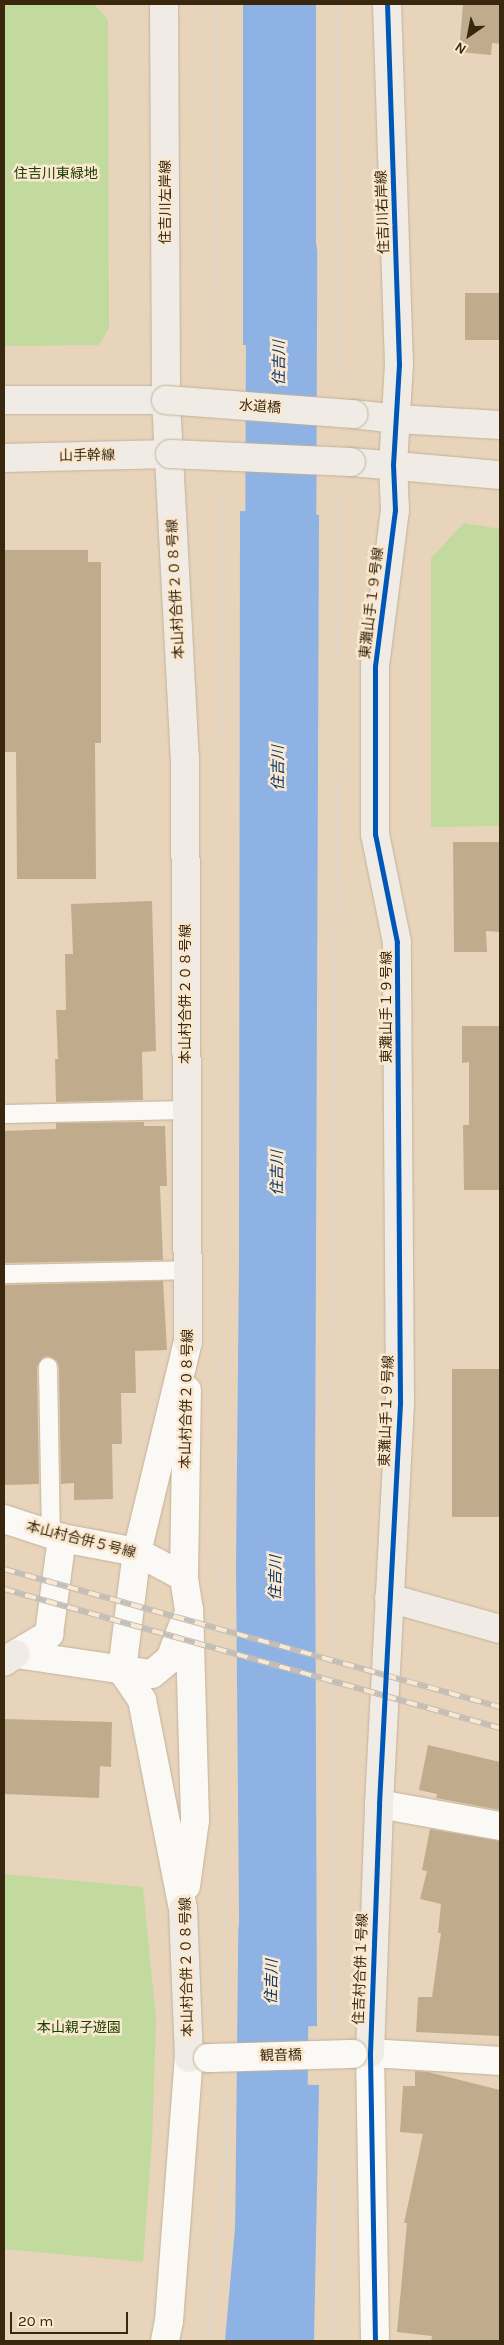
<!DOCTYPE html>
<meta charset="utf-8">
<style>
body{margin:0}
#map{position:relative;width:504px;height:2345px;overflow:hidden;background:#e7d4ba;font-family:Karla,"Noto Sans JP",sans-serif}
div>[style]{position:absolute}
[style*='--x']{left:calc(var(--x)*1px);top:calc(var(--y)*1px);width:calc(var(--w)*1px);rotate:calc(var(--a)*1deg)}
.green>*{inset:0;background:#c3da9e}
.water>*{inset:0;background:#8db2e3;transform-origin:0 0}
.river>*{height:71px;margin:-35.5px;padding:0 35.5px;transform-origin:35.5px;border-radius:35.5px;background:#8db2e3}
.building>*{inset:0;background:#c0ac8d;transform-origin:0 0}
.path>*{height:3px;margin-top:-1.5px;transform-origin:0;background:repeating-linear-gradient(90deg,#dcd6cd 0 5px,transparent 0 7.5px)}
.roads{filter:drop-shadow(0 0 1px #c2b29a) drop-shadow(0 0 1px #c2b29a)}
.lane>*{height:18px;margin:-9px;padding:0 9px;transform-origin:9px;border-radius:9px;background:#fbf9f5}
.street>*{height:28px;margin:-14px;padding:0 14px;transform-origin:14px;border-radius:14px;background:#fbf9f5}
.secondary>*{height:28px;margin:-14px;padding:0 14px;transform-origin:14px;border-radius:14px;background:#f0ece5}
.rail>*{height:5.5px;margin-top:-2.75px;transform-origin:0;background:repeating-linear-gradient(90deg,#fae8d0 0 11px,#c3beb6 0 22px);box-sizing:border-box;border-block:1px solid #c3beb6}
.bridges{filter:drop-shadow(0 0 1px #c2b29a) drop-shadow(0 0 1px #c2b29a)}
.street-bridge>*{height:28px;margin:-14px;padding:0 14px;transform-origin:14px;border-radius:14px;background:#fbf9f5}
.secondary-bridge>*{height:28px;margin:-14px;padding:0 14px;transform-origin:14px;border-radius:14px;background:#f0ece5}
.cycleway>*{height:5px;margin:-2.5px;padding:0 2.5px;transform-origin:2.5px;border-radius:2.5px;background:#0057b8}
span{translate:-50% -50%;white-space:nowrap;text-align:center;line-height:1.15;-webkit-text-stroke:5px #fae8d0;paint-order:stroke}
.park-label{font-size:14px;color:#1c4000}
.street-label{font-size:14px;color:#39280e}
.water-label{font-size:15px;color:#0d3769;font-style:italic}
.frame{position:absolute;inset:0;border:5px solid #39280e;pointer-events:none}
.north{position:absolute;left:444px;top:10px;width:50px;height:50px;-webkit-text-stroke:4px #fae8d0;paint-order:stroke;rotate:213deg;font-size:14px;font-weight:700;line-height:20px;text-align:center;color:#39280e}
.north::after{content:'';display:block;margin:auto;width:18px;height:22px;background:#39280e;clip-path:polygon(50% 0,100% 100%,50% 72%,0 100%)}
.scale{position:absolute;left:10px;top:2312px;width:118px;height:22px;box-sizing:border-box;border:2px solid #39280e;border-top:0;padding-left:6px;font-size:15px;line-height:18px;white-space:nowrap;color:#39280e;-webkit-text-stroke:4px #fae8d0;paint-order:stroke}
</style>
<div id="map">
<div class="green">
<div style="clip-path:polygon(4px 4px,94px 4px,108px 20px,109px 328px,99px 345px,4px 346px)"></div>
<div style="clip-path:polygon(464px 523px,500px 529px,500px 826px,431px 827px,431px 558px)"></div>
<div style="clip-path:polygon(4px 1874px,143px 1887px,156px 2020px,152px 2141px,143px 2262px,4px 2249px)"></div>
</div>
<div class="water">
<div style="left:243px;top:4px;width:73px;height:341px"></div>
<div style="clip-path:polygon(240px 511px,319px 515px,315px 1499px,317px 2026px,240px 2029px,236px 1567px,239px 1264px)"></div>
<div style="clip-path:polygon(240px 2084px,319px 2085px,314px 2341px,225px 2341px,242px 2149px)"></div>
</div>
<div class="river">
<div style="--x:280;--y:611;--w:359;--a:-89.8"></div>
<div style="--x:269;--y:2341;--w:412;--a:-89.4"></div>
</div>
<div class="building">
<div style="clip-path:polygon(463px 4px,500px 4px,500px 44px,492px 43px,491px 55px,459px 52px)"></div>
<div style="left:465px;top:293px;width:35px;height:47px"></div>
<div style="clip-path:polygon(4px 550px,88px 550px,88px 562px,101px 562px,101px 743px,95px 743px,96px 879px,17px 879px,16px 752px,4px 752px)"></div>
<div style="clip-path:polygon(453px 842px,500px 842px,500px 932px,486px 931px,487px 952px,454px 952px)"></div>
<div style="clip-path:polygon(152px 901px,156px 1051px,142px 1052px,143px 1100px,56px 1102px,55px 1059px,58px 1059px,56px 1010px,66px 1010px,65px 954px,73px 954px,71px 904px)"></div>
<div style="clip-path:polygon(462px 1026px,500px 1026px,500px 1190px,464px 1190px,463px 1125px,469px 1125px,469px 1062px,462px 1063px)"></div>
<div style="clip-path:polygon(144px 1122px,144px 1126px,165px 1126px,167px 1186px,160px 1186px,163px 1260px,4px 1263px,4px 1131px,56px 1129px,56px 1123px)"></div>
<div style="clip-path:polygon(163px 1281px,167px 1350px,135px 1351px,136px 1393px,121px 1393px,122px 1444px,112px 1444px,113px 1499px,74px 1500px,74px 1483px,61px 1484px,59px 1367px,57px 1361px,48px 1356px,42px 1358px,37px 1367px,39px 1484px,4px 1485px,4px 1285px)"></div>
<div style="left:452px;top:1369px;width:48px;height:148px"></div>
<div style="clip-path:polygon(4px 1719px,112px 1722px,111px 1767px,100px 1766px,99px 1798px,4px 1794px)"></div>
<div style="clip-path:polygon(428px 1745px,500px 1762px,500px 1810px,436px 1798px,437px 1794px,419px 1790px)"></div>
<div style="clip-path:polygon(430px 1829px,500px 1841px,500px 2036px,416px 2032px,418px 1997px,432px 1997px,441px 1933px,438px 1933px,441px 1904px,420px 1899px,427px 1871px,422px 1870px)"></div>
<div style="clip-path:polygon(415px 2071px,428px 2072px,500px 2090px,500px 2341px,431px 2341px,432px 2336px,397px 2332px,407px 2223px,404px 2223px,423px 2134px,400px 2132px,403px 2086px,415px 2086px)"></div>
</div>
<div class="path">
<div style="--x:215;--y:4;--w:367;--a:89.4"></div>
<div style="--x:337;--y:4;--w:374;--a:89.7"></div>
<div style="--x:201;--y:15;--w:11;--a:-75"></div>
<div style="--x:220;--y:489;--w:247;--a:89.8"></div>
<div style="--x:338;--y:663;--w:166;--a:-89.7"></div>
<div style="--x:220;--y:1378;--w:16;--a:-90"></div>
<div style="--x:222;--y:1562;--w:16;--a:90"></div>
<div style="--x:224;--y:1882;--w:136;--a:89.6"></div>
<div style="--x:334;--y:2016;--w:634;--a:-90.36"></div>
<div style="--x:330;--y:1382;--w:608;--a:-89.25"></div>
<div style="--x:335;--y:2169;--w:172;--a:89.7"></div>
<div style="--x:208;--y:2341;--w:186;--a:-84.4"></div>
<div style="--x:226;--y:2156;--w:64;--a:-90.9"></div>
</div>
<div class="roads">
<div class="lane">
<div style="--x:4;--y:1114;--w:183;--a:-1.3"></div>
<div style="--x:4;--y:1274;--w:184;--a:-1.2"></div>
<div style="--x:48;--y:1367;--w:167;--a:89"></div>
</div>
<div class="street">
<div style="--x:4;--y:1519;--w:61;--a:18.1"></div>
<div style="--x:62;--y:1538;--w:76;--a:10.6"></div>
<div style="--x:137;--y:1552;--w:53;--a:28"></div>
<div style="--x:16;--y:1654;--w:137;--a:8.4"></div>
<div style="--x:152;--y:1674;--w:23;--a:-40"></div>
<div style="--x:170;--y:1659;--w:40;--a:-69"></div>
<div style="--x:16;--y:1654;--w:39;--a:-31"></div>
<div style="--x:49;--y:1634;--w:97;--a:-82.3"></div>
<div style="--x:379;--y:1804;--w:123;--a:10.3"></div>
<div style="--x:186;--y:1886;--w:67;--a:-82.2"></div>
<div style="--x:195;--y:1820;--w:210;--a:-91.6"></div>
<div style="--x:189;--y:1610;--w:33;--a:-99"></div>
<div style="--x:184;--y:1577;--w:187;--a:-89.1"></div>
<div style="--x:183;--y:1909;--w:213;--a:-101.1"></div>
<div style="--x:142;--y:1700;--w:36;--a:-124"></div>
<div style="--x:122;--y:1670;--w:119;--a:-82.8"></div>
<div style="--x:137;--y:1552;--w:217;--a:-76.4"></div>
<div style="--x:370;--y:2053;--w:288;--a:89"></div>
<div style="--x:353;--y:2054;--w:17;--a:-3"></div>
<div style="--x:370;--y:2053;--w:130;--a:3.5"></div>
<div style="--x:165;--y:2341;--w:20;--a:-79"></div>
<div style="--x:169;--y:2321;--w:264;--a:-85.7"></div>
<div style="--x:189;--y:2058;--w:19;--a:0"></div>
</div>
<div class="secondary">
<div style="--x:164;--y:4;--w:396;--a:89.7"></div>
<div style="--x:166;--y:400;--w:358;--a:87"></div>
<div style="--x:185;--y:757;--w:584;--a:89.71"></div>
<div style="--x:4;--y:400;--w:162;--a:0"></div>
<div style="--x:353;--y:414;--w:44;--a:6.5"></div>
<div style="--x:397;--y:419;--w:103;--a:3.3"></div>
<div style="--x:4;--y:458;--w:166;--a:-1.4"></div>
<div style="--x:351;--y:462;--w:150;--a:5"></div>
<div style="--x:389;--y:1598;--w:115;--a:15.6"></div>
<div style="--x:4;--y:1662;--w:14;--a:-34"></div>
<div style="--x:183;--y:1909;--w:149;--a:87.7"></div>
<div style="--x:370;--y:2053;--w:249;--a:-87.9"></div>
<div style="--x:379;--y:1804;--w:403;--a:-87"></div>
<div style="--x:400;--y:1402;--w:460;--a:-90.4"></div>
<div style="--x:397;--y:942;--w:110;--a:-101.5"></div>
<div style="--x:375;--y:834;--w:168;--a:-90"></div>
<div style="--x:375;--y:666;--w:157;--a:-82.7"></div>
<div style="--x:395;--y:510;--w:45;--a:-92.5"></div>
<div style="--x:393;--y:465;--w:100;--a:-86.6"></div>
<div style="--x:399;--y:365;--w:361;--a:-91.9"></div>
</div>
</div>
<div class="rail">
<div style="--x:4;--y:1569;--w:515;--a:15.55"></div>
<div style="--x:4;--y:1589;--w:515;--a:15.66"></div>
</div>
<div class="bridges">
<div class="street-bridge">
<div style="--x:208;--y:2058;--w:145;--a:-1.6"></div>
</div>
<div class="secondary-bridge">
<div style="--x:166;--y:400;--w:188;--a:4.3"></div>
<div style="--x:170;--y:454;--w:181;--a:2.5"></div>
</div>
</div>
<div class="cycleway">
<div style="--x:375;--y:2341;--w:288;--a:-91"></div>
<div style="--x:370;--y:2053;--w:249;--a:-87.9"></div>
<div style="--x:379;--y:1804;--w:403;--a:-87"></div>
<div style="--x:400;--y:1402;--w:460;--a:-90.4"></div>
<div style="--x:397;--y:942;--w:110;--a:-101.5"></div>
<div style="--x:375;--y:834;--w:168;--a:-90"></div>
<div style="--x:375;--y:666;--w:157;--a:-82.7"></div>
<div style="--x:395;--y:510;--w:45;--a:-92.5"></div>
<div style="--x:393;--y:465;--w:100;--a:-86.6"></div>
<div style="--x:399;--y:365;--w:361;--a:-91.9"></div>
</div>
<div class="park-label">
<span style="left:56px;top:174px">住吉川東緑地</span>
<span style="left:79px;top:2028px">本山親子遊園</span>
</div>
<div class="street-label">
<span style="left:166px;top:202px;rotate:-90deg">住吉川左岸線</span>
<span style="left:383px;top:212px;rotate:-92deg">住吉川右岸線</span>
<span style="left:260px;top:407px;rotate:4deg">水道橋</span>
<span style="left:87px;top:456px;rotate:-1deg">山手幹線</span>
<span style="left:176px;top:589px;rotate:-93deg">本山村合併２０８号線</span>
<span style="left:372px;top:603px;rotate:-83deg">東灘山手１９号線</span>
<span style="left:186px;top:994px;rotate:-90deg">本山村合併２０８号線</span>
<span style="left:387px;top:1007px;rotate:-90deg">東灘山手１９号線</span>
<span style="left:187px;top:1399px;rotate:-89deg">本山村合併２０８号線</span>
<span style="left:387px;top:1411px;rotate:-88deg">東灘山手１９号線</span>
<span style="left:81px;top:1540px;rotate:14deg">本山村合併５号線</span>
<span style="left:187px;top:1967px;rotate:-91deg">本山村合併２０８号線</span>
<span style="left:361px;top:1969px;rotate:-88deg">住吉村合併１号線</span>
<span style="left:281px;top:2056px;rotate:-1deg">観音橋</span>
</div>
<div class="water-label">
<span style="left:280px;top:363px;rotate:-90deg">住吉川</span>
<span style="left:279px;top:768px;rotate:-90deg">住吉川</span>
<span style="left:278px;top:1173px;rotate:-90deg">住吉川</span>
<span style="left:276px;top:1578px;rotate:-89deg">住吉川</span>
<span style="left:272px;top:1982px;rotate:-89deg">住吉川</span>
</div>
<div class="frame"></div>
<div class="north">N</div>
<div class="scale">20 m</div>
</div>
